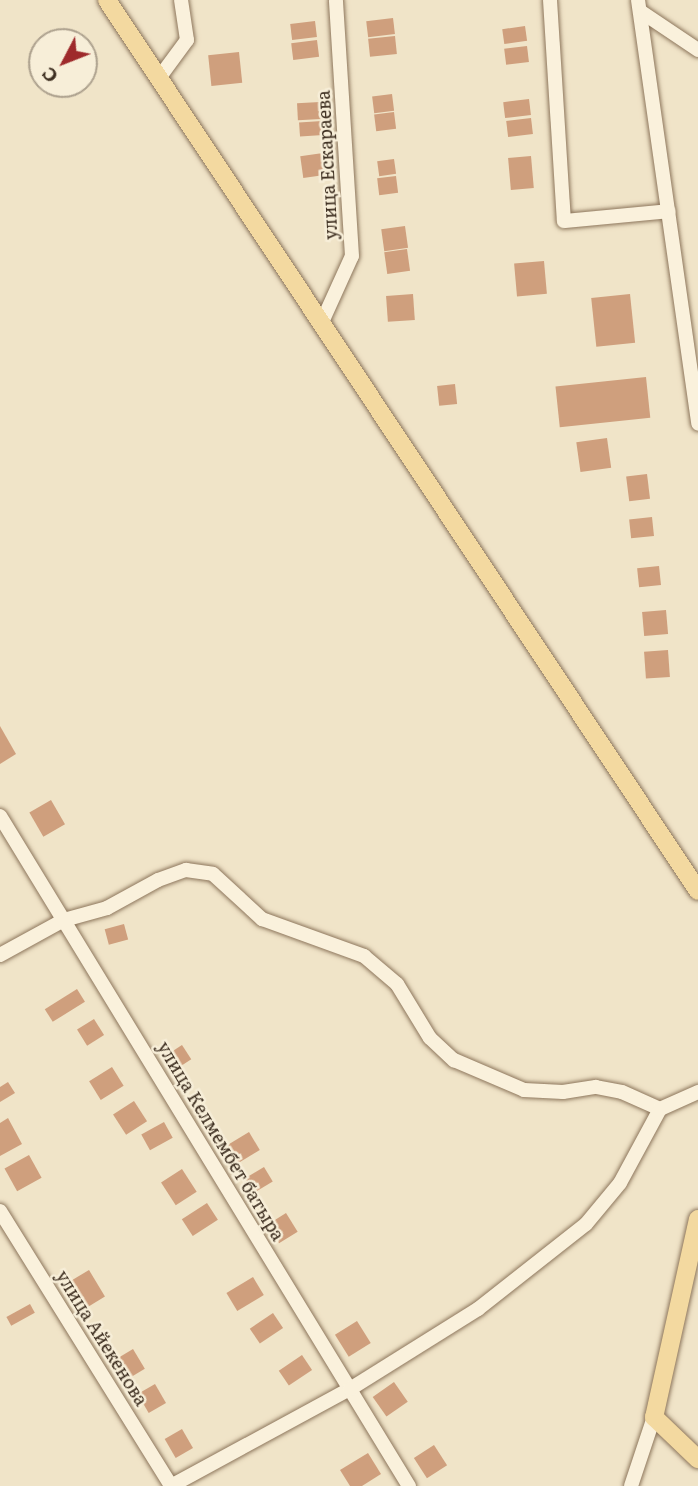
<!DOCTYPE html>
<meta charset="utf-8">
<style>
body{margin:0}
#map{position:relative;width:698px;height:1486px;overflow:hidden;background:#f0e4c8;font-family:Literata,serif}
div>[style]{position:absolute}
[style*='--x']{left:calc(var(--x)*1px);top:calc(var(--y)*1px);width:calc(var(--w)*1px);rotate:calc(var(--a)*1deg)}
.building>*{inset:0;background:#cf9f7d;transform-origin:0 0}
.roads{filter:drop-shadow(0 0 2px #8d765c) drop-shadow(0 0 2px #8d765c)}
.minor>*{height:14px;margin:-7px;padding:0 7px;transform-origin:7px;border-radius:7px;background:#faf1dc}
.major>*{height:18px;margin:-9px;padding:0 9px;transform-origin:9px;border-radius:9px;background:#f3d9a0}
span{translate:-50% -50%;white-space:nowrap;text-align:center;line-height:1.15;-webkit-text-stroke:5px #f7eed8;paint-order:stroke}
.street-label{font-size:18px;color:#3d2e20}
.north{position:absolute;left:28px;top:28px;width:70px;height:70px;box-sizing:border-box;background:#f7eed8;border:2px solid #ada18e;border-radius:50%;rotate:228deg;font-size:19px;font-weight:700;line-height:28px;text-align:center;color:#3d2e20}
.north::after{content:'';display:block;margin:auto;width:24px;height:32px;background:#9e2a2b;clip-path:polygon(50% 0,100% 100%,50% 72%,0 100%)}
</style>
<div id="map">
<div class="building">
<div style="left:393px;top:18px;width:16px;height:27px;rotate:83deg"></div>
<div style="left:315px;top:21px;width:16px;height:25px;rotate:83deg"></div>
<div style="left:525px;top:26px;width:15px;height:23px;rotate:82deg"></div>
<div style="left:395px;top:36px;width:18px;height:27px;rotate:84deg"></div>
<div style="left:317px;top:40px;width:17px;height:26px;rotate:83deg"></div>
<div style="left:527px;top:46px;width:16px;height:23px;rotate:83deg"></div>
<div style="left:239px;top:52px;width:31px;height:31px;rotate:84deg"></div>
<div style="left:392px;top:94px;width:17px;height:20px;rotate:83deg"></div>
<div style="left:529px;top:99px;width:16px;height:26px;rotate:83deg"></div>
<div style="left:320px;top:102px;width:17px;height:23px;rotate:87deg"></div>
<div style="left:394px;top:112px;width:17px;height:20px;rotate:83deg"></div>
<div style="left:531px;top:118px;width:16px;height:25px;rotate:83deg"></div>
<div style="left:322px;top:121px;width:14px;height:23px;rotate:86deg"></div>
<div style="left:323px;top:153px;width:22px;height:23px;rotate:82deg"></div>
<div style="left:531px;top:156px;width:32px;height:23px;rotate:85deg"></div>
<div style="left:394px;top:159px;width:15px;height:17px;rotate:82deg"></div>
<div style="left:396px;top:176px;width:17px;height:19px;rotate:83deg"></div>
<div style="left:405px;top:226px;width:22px;height:24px;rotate:82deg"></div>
<div style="left:407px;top:249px;width:22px;height:23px;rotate:82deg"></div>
<div style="left:544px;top:261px;width:33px;height:30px;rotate:85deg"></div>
<div style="left:413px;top:294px;width:26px;height:27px;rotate:86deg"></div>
<div style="left:630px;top:294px;width:49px;height:39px;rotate:84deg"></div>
<div style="left:646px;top:377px;width:41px;height:91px;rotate:84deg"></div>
<div style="left:455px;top:384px;width:20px;height:18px;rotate:84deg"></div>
<div style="left:607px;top:438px;width:30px;height:31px;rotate:82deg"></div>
<div style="left:647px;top:474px;width:25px;height:21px;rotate:83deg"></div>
<div style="left:652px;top:517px;width:19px;height:23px;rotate:84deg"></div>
<div style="left:659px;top:566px;width:19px;height:22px;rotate:84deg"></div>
<div style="left:666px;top:610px;width:24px;height:24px;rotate:85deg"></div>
<div style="left:668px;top:650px;width:27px;height:24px;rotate:86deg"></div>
<div style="clip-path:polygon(0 726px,16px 754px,0 764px)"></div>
<div style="left:51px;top:800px;width:28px;height:25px;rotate:60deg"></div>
<div style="left:124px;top:924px;width:16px;height:20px;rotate:75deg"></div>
<div style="left:77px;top:989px;width:15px;height:38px;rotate:58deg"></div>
<div style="left:94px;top:1019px;width:19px;height:20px;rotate:58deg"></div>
<div style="left:182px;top:1045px;width:17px;height:21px;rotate:57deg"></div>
<div style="left:112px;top:1067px;width:22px;height:27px;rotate:58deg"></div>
<div style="clip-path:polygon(8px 1082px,15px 1093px,0 1102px,0 1087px)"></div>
<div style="left:134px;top:1101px;width:24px;height:25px;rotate:57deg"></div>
<div style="clip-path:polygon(8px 1118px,22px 1144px,0 1156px,0 1123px)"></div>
<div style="left:164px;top:1122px;width:18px;height:26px;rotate:61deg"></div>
<div style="left:249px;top:1132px;width:21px;height:26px;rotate:59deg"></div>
<div style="left:29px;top:1155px;width:26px;height:28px;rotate:61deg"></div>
<div style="left:264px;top:1167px;width:17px;height:22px;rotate:59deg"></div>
<div style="left:182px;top:1169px;width:27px;height:25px;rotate:57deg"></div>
<div style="left:207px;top:1203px;width:20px;height:30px;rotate:57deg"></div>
<div style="left:286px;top:1213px;width:22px;height:22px;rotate:58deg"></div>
<div style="left:89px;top:1270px;width:31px;height:21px;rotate:59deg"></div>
<div style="left:253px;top:1277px;width:21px;height:31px;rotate:59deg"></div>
<div style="left:30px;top:1304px;width:10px;height:27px;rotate:61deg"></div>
<div style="left:273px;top:1313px;width:18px;height:28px;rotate:56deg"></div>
<div style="left:357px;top:1321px;width:26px;height:26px;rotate:58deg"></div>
<div style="left:133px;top:1349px;width:23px;height:18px;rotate:59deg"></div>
<div style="left:302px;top:1355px;width:18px;height:28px;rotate:56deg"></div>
<div style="left:394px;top:1382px;width:24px;height:26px;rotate:55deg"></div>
<div style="left:155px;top:1384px;width:22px;height:20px;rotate:60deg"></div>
<div style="left:182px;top:1429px;width:22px;height:20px;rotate:60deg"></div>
<div style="left:434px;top:1445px;width:24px;height:24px;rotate:57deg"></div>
<div style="clip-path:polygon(368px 1453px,381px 1474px,362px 1486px,350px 1486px,340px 1470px)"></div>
</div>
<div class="roads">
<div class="minor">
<div style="--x:550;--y:0;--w:221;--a:86.4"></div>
<div style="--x:564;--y:221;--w:105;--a:-5.4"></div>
<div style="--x:638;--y:0;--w:428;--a:81.9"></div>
<div style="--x:640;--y:11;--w:70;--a:33.9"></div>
<div style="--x:159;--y:78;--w:47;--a:-53.6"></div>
<div style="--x:187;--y:40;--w:40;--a:-98.5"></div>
<div style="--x:322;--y:322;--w:72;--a:-65.6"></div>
<div style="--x:352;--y:256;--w:256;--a:-93.6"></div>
<div style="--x:0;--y:816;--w:785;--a:58.6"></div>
<div style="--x:0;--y:955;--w:73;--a:-28.7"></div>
<div style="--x:64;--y:920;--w:45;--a:-15.6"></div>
<div style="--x:107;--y:908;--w:58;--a:-28.8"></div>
<div style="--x:158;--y:880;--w:30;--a:-20"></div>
<div style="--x:186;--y:870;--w:27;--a:8"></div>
<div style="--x:213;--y:874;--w:67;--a:42.6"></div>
<div style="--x:262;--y:919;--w:109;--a:19.9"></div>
<div style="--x:364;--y:956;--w:43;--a:40.3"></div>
<div style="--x:397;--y:984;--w:63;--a:58.6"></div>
<div style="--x:430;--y:1038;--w:33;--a:43"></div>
<div style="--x:454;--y:1060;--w:76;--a:23.2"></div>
<div style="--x:524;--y:1090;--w:39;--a:3"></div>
<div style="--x:563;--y:1092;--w:33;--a:-9"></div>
<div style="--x:596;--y:1087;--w:26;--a:11"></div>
<div style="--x:622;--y:1092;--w:42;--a:24.1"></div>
<div style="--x:0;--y:1211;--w:324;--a:58.1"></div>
<div style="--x:171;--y:1486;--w:204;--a:-28.5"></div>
<div style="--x:350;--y:1389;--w:151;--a:-32"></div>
<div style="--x:478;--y:1309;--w:137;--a:-38.2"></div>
<div style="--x:586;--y:1224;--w:53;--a:-50.3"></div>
<div style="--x:620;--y:1183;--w:84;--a:-61.6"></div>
<div style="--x:660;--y:1109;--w:42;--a:-24.1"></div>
<div style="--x:631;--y:1486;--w:73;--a:-71.6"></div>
</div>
<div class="major">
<div style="--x:107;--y:0;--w:1069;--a:56.44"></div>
<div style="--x:698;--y:1219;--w:203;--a:102.5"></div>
<div style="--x:654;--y:1417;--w:61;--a:43.7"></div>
</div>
</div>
<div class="street-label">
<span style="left:327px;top:165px;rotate:-93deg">улица Ескараева</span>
<span style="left:221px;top:1141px;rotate:59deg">улица Келмембет батыра</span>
<span style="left:102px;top:1338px;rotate:58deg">улица Айекенова</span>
</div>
<div class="north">С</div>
</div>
